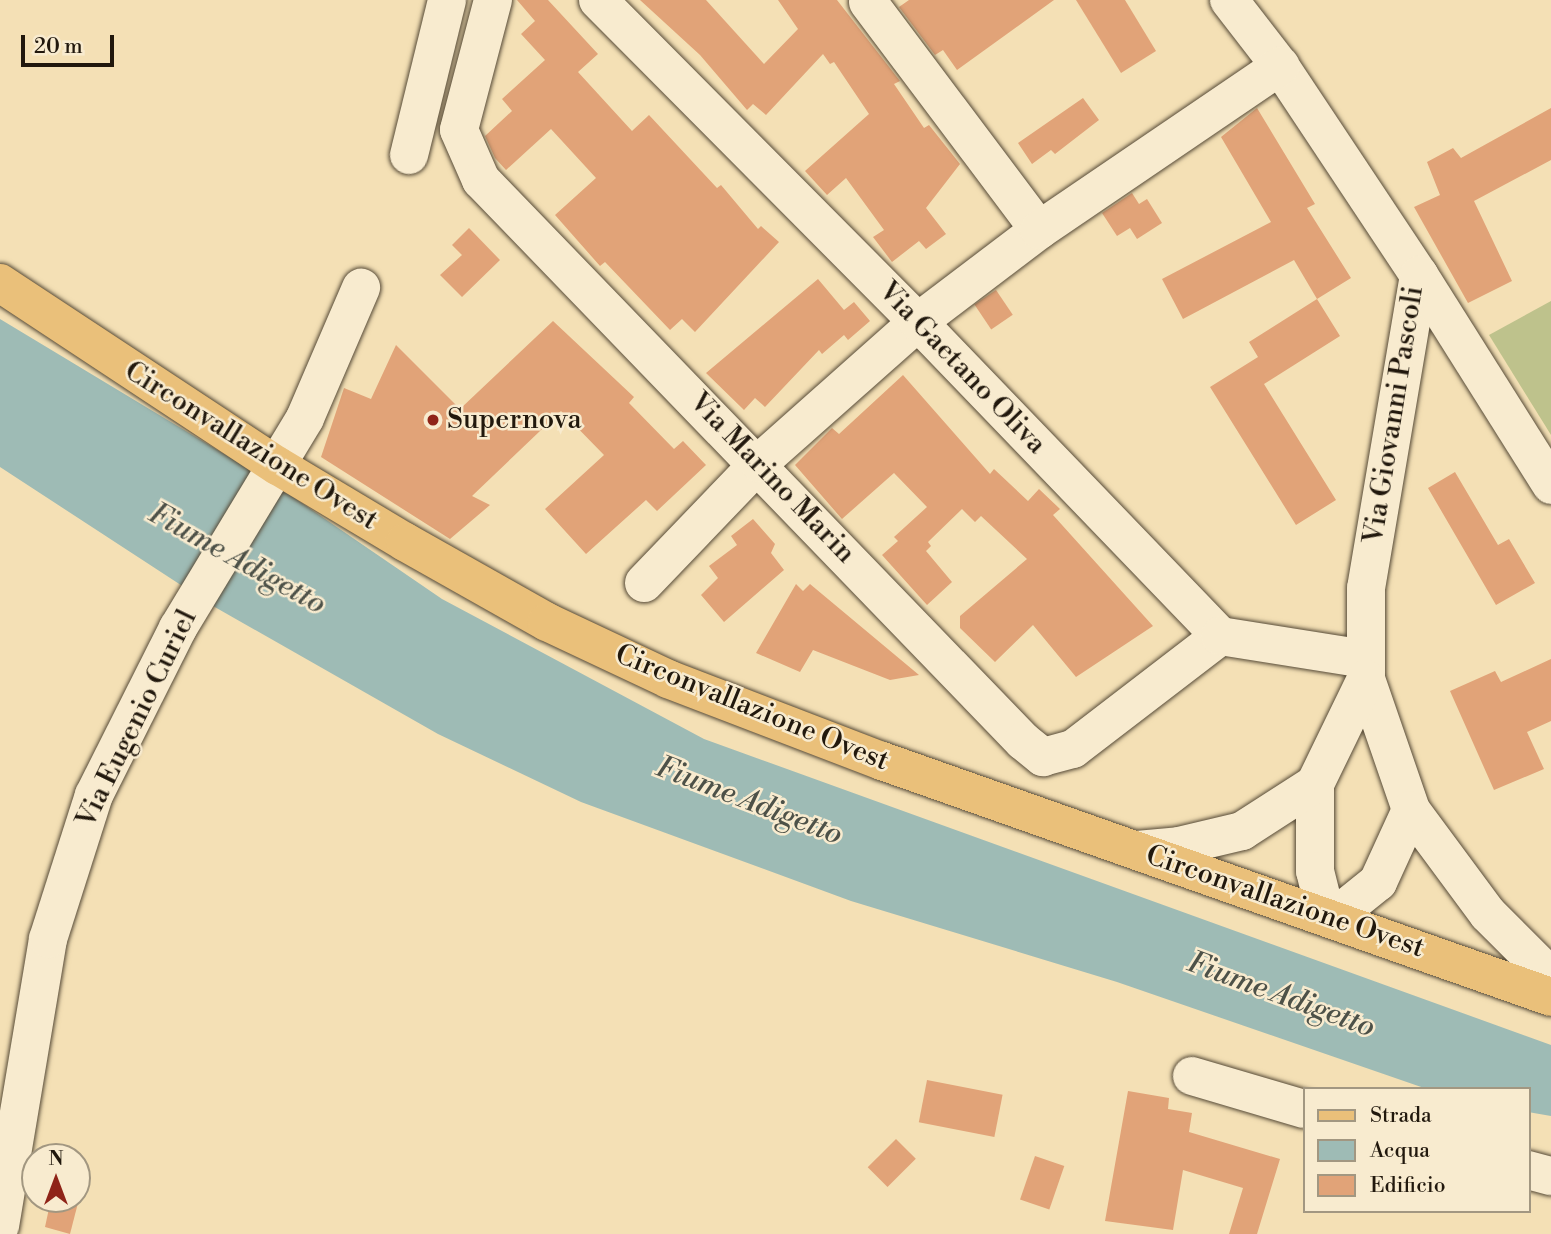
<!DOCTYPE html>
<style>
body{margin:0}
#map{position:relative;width:1551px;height:1234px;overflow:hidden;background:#f4e0b5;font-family:"Libre Bodoni",serif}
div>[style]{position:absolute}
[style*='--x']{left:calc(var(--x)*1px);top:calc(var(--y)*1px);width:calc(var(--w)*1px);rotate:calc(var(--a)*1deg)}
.green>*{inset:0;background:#bec28c}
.water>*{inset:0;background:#9ebbb5}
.building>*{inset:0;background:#e1a378;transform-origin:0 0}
.roads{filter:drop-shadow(0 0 2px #564a37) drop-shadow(0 0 2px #564a37)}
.minor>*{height:38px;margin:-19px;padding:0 19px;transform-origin:19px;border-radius:19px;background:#f8ebcf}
.major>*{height:38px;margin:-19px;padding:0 19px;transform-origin:19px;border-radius:19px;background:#eac07a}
.dots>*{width:19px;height:19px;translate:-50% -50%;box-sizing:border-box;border:4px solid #f8ebcf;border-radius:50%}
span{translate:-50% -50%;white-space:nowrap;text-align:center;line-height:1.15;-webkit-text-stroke:5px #f8ebcf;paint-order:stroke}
.street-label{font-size:28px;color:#21180d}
.poi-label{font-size:28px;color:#21180d}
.left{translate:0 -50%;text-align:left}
.water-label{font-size:30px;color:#4d5148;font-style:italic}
.legend{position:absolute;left:1303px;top:1087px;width:228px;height:126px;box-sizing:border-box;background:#f8ebcf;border:2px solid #a29781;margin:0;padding:9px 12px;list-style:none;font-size:21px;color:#21180d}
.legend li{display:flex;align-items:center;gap:14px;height:35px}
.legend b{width:35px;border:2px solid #a29781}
.north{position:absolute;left:21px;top:1143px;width:70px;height:70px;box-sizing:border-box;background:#f8ebcf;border:2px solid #a29781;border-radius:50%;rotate:0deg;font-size:19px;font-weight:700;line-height:28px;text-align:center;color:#21180d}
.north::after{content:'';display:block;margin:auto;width:24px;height:32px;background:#8f2418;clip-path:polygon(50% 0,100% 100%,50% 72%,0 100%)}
.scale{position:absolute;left:21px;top:35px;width:93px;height:32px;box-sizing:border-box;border:4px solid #21180d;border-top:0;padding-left:9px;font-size:21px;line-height:24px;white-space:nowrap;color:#21180d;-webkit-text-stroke:5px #f8ebcf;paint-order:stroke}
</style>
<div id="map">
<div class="green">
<div style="clip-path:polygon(1551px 301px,1551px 435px,1489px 335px)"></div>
</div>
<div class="water">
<div style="clip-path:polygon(0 319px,274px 484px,442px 599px,704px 739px,1551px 1045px,1551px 1116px,1528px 1112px,1528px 1089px,1427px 1089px,1117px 982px,851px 901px,581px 802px,438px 734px,213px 606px,0 467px)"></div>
</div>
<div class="building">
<div style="clip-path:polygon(517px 0,548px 0,598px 54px,578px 72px,632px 131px,649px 115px,717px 188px,721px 185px,758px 229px,761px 226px,779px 242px,695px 332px,682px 319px,670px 330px,605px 262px,600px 266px,555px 215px,596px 178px,551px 129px,506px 170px,495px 158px,485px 136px,512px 111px,502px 99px,545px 60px,521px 34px,535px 21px)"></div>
<div style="clip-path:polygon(640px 0,706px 0,764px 64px,798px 29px,778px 0,837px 0,900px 81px,894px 84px,924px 128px,929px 125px,960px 164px,926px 208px,946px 234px,926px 249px,919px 241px,892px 262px,873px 237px,884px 230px,846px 178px,827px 195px,805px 171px,869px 114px,834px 62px,830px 64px,823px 54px,766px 115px,753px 104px,747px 110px,700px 55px)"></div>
<div style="clip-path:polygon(909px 0,1054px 0,957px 70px,943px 50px,935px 55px,899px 7px)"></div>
<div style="clip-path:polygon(1076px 0,1125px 0,1156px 51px,1121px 73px)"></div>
<div style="clip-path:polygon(1083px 98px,1099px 120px,1055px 154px,1051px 150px,1032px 164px,1018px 143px)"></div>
<div style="clip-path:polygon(1257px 108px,1315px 204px,1307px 208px,1351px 278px,1317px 299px,1294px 260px,1183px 319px,1162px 279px,1271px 222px,1221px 137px)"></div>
<div style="clip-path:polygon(1551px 108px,1551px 160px,1474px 201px,1512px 281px,1468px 303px,1414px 207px,1440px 195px,1427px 162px,1453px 148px,1461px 158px)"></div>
<div style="clip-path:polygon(1132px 193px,1139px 204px,1147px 199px,1162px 223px,1137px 239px,1130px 228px,1117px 236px,1102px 213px)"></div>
<div style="clip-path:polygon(469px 228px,500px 260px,462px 297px,440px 275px,462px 255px,452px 245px)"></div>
<div style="clip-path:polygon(818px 279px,844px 310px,854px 302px,870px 321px,848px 340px,844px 335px,822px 354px,819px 350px,765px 407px,755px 398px,744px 410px,706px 373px)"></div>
<div style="left:996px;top:290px;width:30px;height:26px;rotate:56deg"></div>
<div style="clip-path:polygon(1317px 299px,1340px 336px,1264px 384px,1336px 500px,1296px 525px,1210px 387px,1258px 357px,1249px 342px)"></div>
<div style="clip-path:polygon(553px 321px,634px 397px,629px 403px,674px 449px,683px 441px,706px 465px,657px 511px,646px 500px,586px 554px,545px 509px,604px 455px,561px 411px,472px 496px,490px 505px,450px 539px,321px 457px,344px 388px,371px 399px,396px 345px,460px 409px)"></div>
<div style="clip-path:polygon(903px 375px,990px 474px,994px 469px,1028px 501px,1039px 489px,1060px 509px,1053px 515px,1153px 626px,1076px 677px,1033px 625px,995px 662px,960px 628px,960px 616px,1027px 559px,981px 516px,975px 522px,962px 509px,928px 542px,931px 546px,926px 551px,952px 582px,927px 605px,882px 555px,898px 541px,894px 537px,927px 507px,894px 473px,842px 519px,795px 465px,832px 428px,839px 434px)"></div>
<div style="clip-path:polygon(1455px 472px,1498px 545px,1509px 539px,1535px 583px,1496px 605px,1428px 488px)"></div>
<div style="clip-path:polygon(753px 519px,775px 544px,771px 553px,784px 570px,724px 622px,701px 595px,718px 578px,709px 566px,737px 545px,731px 536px)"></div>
<div style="clip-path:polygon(796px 584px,803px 591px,810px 584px,919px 675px,890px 680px,813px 650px,800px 672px,756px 653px)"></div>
<div style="clip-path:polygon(1551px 659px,1551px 721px,1527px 732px,1544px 769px,1494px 790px,1450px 691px,1495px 671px,1501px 682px)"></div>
<div style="left:927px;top:1080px;width:77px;height:43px;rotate:11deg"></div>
<div style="clip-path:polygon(1128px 1091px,1169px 1098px,1168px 1109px,1192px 1113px,1189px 1132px,1280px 1159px,1257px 1234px,1229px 1234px,1243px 1188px,1183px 1170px,1173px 1230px,1105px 1221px)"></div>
<div style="left:896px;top:1139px;width:28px;height:40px;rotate:45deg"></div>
<div style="left:1035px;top:1156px;width:31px;height:46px;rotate:19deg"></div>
<div style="clip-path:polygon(51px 1199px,79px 1199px,70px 1234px,45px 1227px)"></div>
</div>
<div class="roads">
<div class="minor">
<div style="--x:493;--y:0;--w:134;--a:104.7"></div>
<div style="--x:459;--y:130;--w:55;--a:66.3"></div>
<div style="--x:481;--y:180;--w:780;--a:45.99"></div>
<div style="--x:1023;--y:741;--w:26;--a:39"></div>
<div style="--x:1043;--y:757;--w:31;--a:-15"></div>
<div style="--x:1073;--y:749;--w:185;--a:-37.5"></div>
<div style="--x:598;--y:0;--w:454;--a:45.2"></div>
<div style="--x:918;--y:322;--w:436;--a:46.1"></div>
<div style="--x:1220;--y:636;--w:147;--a:9"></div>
<div style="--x:1229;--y:0;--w:83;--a:52.3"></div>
<div style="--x:1280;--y:66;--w:251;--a:56.4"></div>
<div style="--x:1419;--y:275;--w:317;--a:99.6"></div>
<div style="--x:1366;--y:588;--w:91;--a:90"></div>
<div style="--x:1366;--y:679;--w:139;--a:71"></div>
<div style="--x:1411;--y:810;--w:129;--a:53.5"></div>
<div style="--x:1488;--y:914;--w:89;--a:45"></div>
<div style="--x:868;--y:2;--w:285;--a:53.1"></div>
<div style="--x:409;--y:155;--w:160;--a:-76.2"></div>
<div style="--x:1419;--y:275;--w:248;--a:57.8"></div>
<div style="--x:644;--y:583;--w:166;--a:-46.2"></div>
<div style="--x:759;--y:463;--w:213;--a:-41.6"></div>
<div style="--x:918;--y:322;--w:152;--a:-37.2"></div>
<div style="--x:1039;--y:230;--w:292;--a:-34.2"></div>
<div style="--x:1366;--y:679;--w:117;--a:115.9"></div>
<div style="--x:1315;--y:784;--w:87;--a:90"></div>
<div style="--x:1315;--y:871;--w:30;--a:76"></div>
<div style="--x:1322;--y:900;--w:21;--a:62"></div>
<div style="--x:1332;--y:919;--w:59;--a:-38.8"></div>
<div style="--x:1378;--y:882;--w:79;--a:-65.4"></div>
<div style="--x:1137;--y:850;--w:42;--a:-5.4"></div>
<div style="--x:1179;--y:846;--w:65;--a:-13.4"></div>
<div style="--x:1242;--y:831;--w:87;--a:-32.8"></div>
<div style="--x:1192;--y:1076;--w:117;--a:16.4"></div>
<div style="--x:1528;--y:1170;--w:24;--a:15"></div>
<div style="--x:0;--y:1226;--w:291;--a:-80.5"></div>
<div style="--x:48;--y:939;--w:151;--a:-72.3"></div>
<div style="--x:94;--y:795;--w:187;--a:-63.3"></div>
<div style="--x:178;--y:628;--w:245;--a:-58.8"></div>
<div style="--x:305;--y:418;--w:142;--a:-66.7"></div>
</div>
<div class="major">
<div style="--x:0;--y:283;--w:333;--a:33.4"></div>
<div style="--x:278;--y:466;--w:148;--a:30.9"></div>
<div style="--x:405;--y:542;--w:163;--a:29.4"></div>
<div style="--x:547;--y:622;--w:134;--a:25.2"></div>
<div style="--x:668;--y:679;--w:229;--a:21"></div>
<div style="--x:882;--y:761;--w:709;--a:19.43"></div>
</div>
</div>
<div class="dots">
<div style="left:433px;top:420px;background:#8f2418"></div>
</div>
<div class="street-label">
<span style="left:962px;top:368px;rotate:46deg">Via Gaetano Oliva</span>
<span style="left:1394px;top:415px;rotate:-81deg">Via Giovanni Pascoli</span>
<span style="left:251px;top:446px;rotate:32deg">Circonvallazione Ovest</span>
<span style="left:772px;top:478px;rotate:46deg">Via Marino Marin</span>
<span style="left:752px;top:708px;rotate:22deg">Circonvallazione Ovest</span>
<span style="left:137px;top:719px;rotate:-64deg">Via Eugenio Curiel</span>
<span style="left:1285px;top:902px;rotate:19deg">Circonvallazione Ovest</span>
</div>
<div class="poi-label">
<span class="left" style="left:447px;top:420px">Supernova</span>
</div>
<div class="water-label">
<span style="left:237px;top:559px;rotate:29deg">Fiume Adigetto</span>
<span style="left:749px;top:801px;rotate:21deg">Fiume Adigetto</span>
<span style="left:1281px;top:995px;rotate:20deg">Fiume Adigetto</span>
</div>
<ul class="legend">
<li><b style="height:9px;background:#eac07a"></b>Strada</li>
<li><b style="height:19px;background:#9ebbb5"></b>Acqua</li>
<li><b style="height:19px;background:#e1a378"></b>Edificio</li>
</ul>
<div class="north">N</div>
<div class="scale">20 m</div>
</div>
